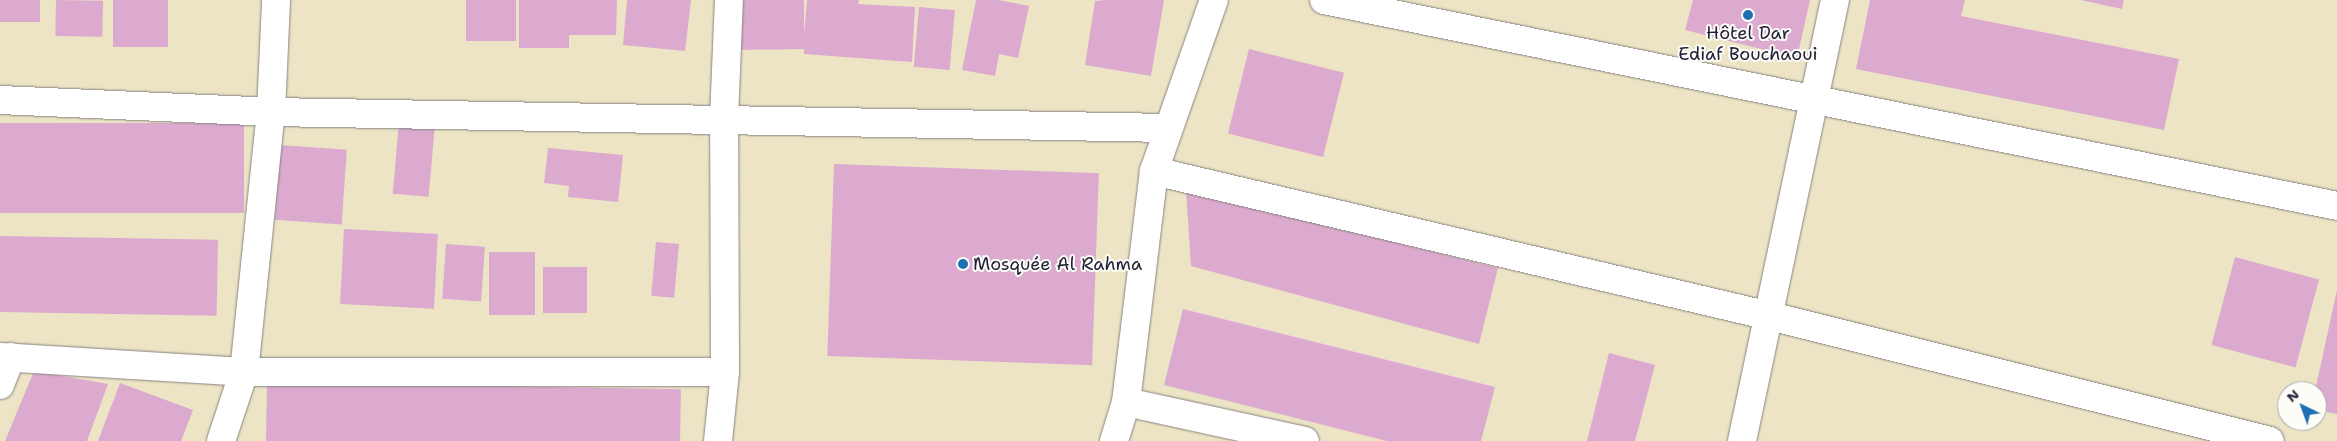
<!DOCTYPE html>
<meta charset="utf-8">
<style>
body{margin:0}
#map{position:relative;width:2337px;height:441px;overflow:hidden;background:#ede4c5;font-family:"Shantell Sans",sans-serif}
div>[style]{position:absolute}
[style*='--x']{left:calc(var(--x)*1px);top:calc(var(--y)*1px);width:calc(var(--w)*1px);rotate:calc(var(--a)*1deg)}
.building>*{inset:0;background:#dbaace;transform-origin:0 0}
.roads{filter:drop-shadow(0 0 1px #888380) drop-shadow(0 0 1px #888380)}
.minor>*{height:28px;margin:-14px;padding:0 14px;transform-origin:14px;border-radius:14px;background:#fff}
.dots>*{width:14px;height:14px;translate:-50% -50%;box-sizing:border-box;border:2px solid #fdfcf7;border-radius:50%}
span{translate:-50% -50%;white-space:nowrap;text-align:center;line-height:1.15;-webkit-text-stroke:4px #fdfcf7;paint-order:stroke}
.poi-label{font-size:18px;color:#22223b}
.left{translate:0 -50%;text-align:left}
.north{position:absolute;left:2277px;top:381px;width:50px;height:50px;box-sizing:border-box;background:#fdfcf7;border:1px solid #a5a5ac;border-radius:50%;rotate:318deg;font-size:14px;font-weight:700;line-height:20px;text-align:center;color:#22223b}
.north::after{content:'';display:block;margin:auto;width:18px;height:22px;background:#1f6fb2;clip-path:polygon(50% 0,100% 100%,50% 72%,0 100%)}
</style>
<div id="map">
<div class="building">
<div style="left:0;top:0;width:40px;height:22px"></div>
<div style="left:56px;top:0;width:47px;height:36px;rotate:1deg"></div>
<div style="left:113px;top:0;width:55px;height:47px"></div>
<div style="left:466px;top:0;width:50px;height:41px"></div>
<div style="clip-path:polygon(519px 0,617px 0,616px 35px,569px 35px,569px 48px,519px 48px)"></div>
<div style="clip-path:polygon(627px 0,691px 0,685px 51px,623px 45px)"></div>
<div style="clip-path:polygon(737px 0,804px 0,804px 35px,807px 0,859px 0,858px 4px,915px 7px,912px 62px,804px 54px,804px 49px,738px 50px)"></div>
<div style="clip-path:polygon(976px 0,999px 0,1029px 6px,1018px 58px,999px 54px,995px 76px,962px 70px)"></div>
<div style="clip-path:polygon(1106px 0,1164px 0,1151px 76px,1085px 65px,1095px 1px)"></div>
<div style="clip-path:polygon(1693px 0,1810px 0,1797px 58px,1685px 30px)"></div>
<div style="clip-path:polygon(1870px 0,1965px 0,1961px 16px,2179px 59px,2164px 130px,1856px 69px)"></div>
<div style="clip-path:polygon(2081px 0,2124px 0,2122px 9px)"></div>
<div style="left:919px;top:7px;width:36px;height:60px;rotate:5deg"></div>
<div style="left:1249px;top:49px;width:98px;height:87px;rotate:14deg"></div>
<div style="left:399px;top:122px;width:36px;height:72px;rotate:5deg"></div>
<div style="left:0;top:123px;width:244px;height:90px"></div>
<div style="left:280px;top:145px;width:67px;height:75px;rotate:4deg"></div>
<div style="clip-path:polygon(548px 148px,623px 155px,618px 202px,568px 197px,569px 186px,544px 183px)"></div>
<div style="left:834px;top:164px;width:265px;height:192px;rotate:2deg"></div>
<div style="clip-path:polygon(1186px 190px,1498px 268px,1479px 344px,1191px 266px)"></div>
<div style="left:344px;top:229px;width:94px;height:75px;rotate:3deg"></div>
<div style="left:0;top:236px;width:218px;height:76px;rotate:1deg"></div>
<div style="left:656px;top:242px;width:23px;height:54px;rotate:5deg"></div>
<div style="left:446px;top:244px;width:39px;height:55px;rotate:4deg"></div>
<div style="left:489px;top:252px;width:46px;height:63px"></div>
<div style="left:2235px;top:257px;width:87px;height:91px;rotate:15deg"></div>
<div style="left:543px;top:267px;width:44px;height:46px"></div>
<div style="clip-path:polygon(2337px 290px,2337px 414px,2317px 410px,2315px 391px)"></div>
<div style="clip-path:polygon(1183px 309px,1495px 387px,1481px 441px,1387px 441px,1164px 385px)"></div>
<div style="clip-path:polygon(1609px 353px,1655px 365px,1635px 441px,1587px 441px)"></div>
<div style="clip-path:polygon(34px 371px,108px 384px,87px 441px,5px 441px)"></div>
<div style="left:267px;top:382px;width:414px;height:62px;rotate:1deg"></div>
<div style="clip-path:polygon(120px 383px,193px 410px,181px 441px,98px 441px)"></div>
</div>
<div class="roads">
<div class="minor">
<div style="--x:1324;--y:0;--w:1034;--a:11.49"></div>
<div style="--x:0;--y:100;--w:271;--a:2.5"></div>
<div style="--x:271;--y:112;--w:897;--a:1.02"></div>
<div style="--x:1154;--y:171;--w:633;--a:13.25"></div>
<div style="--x:1770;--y:316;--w:515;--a:14.04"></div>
<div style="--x:0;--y:357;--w:244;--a:3.5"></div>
<div style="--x:244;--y:372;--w:481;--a:0"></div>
<div style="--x:0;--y:385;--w:30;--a:-69"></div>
<div style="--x:1126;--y:402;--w:183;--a:12.3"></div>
<div style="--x:221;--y:441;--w:73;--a:-71.6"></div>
<div style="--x:244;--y:372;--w:261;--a:-84.1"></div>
<div style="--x:271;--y:112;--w:112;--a:-87.4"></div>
<div style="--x:718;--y:441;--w:69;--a:-84.2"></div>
<div style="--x:725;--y:372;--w:254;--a:-90.2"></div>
<div style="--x:724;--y:118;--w:118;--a:-87.6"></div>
<div style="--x:1114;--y:441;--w:41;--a:-72.9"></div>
<div style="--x:1126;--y:402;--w:233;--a:-83.1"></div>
<div style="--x:1154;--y:171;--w:181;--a:-70.7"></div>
<div style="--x:1742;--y:441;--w:451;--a:-78.1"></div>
</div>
</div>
<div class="dots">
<div style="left:1748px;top:15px;background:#1f6fb2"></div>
<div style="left:963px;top:264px;background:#1f6fb2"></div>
</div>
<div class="poi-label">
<span style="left:1748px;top:44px">Hôtel Dar<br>Ediaf Bouchaoui</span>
<span class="left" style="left:973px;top:264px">Mosquée Al Rahma</span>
</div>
<div class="north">N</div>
</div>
